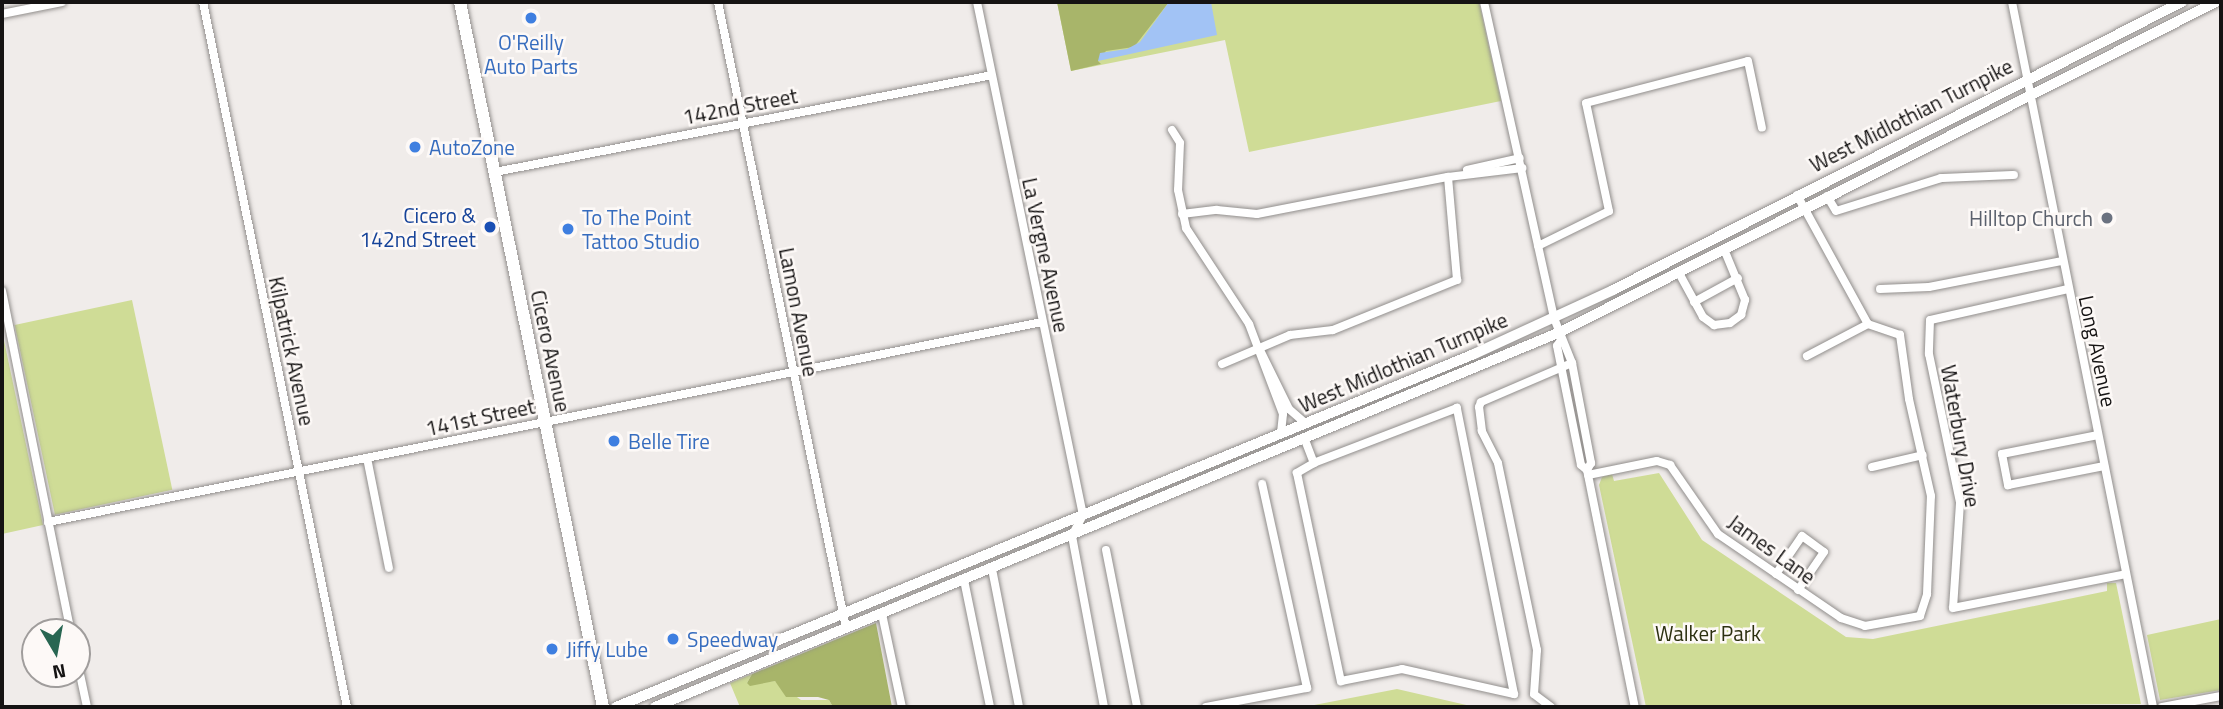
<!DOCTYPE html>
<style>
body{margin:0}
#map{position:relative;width:2223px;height:709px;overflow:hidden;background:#f0ecea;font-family:"Titillium Web",sans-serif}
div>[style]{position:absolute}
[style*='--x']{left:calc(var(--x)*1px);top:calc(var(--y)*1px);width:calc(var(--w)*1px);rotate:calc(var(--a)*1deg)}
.green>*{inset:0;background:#cfdc96;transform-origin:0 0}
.forest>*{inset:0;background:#a8b56a}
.water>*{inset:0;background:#a2c3f5}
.roads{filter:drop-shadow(0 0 2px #918e8c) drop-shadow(0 0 2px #918e8c)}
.street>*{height:8px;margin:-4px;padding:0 4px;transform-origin:4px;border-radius:4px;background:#fff}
.secondary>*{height:10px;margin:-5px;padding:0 5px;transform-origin:5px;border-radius:5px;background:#fff}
.primary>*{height:12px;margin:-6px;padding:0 6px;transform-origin:6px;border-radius:6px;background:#fff}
.dots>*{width:19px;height:19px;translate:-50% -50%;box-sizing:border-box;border:4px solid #fdf9f7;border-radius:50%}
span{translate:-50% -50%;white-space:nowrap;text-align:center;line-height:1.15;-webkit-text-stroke:5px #fdf9f7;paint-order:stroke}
.shop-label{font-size:21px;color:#366cbe}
.left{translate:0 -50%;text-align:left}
.street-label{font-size:21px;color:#151313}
.transit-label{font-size:21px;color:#164399}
.right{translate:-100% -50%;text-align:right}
.worship-label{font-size:21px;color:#5b616d}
.park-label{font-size:21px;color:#2c3010}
.frame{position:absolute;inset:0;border:4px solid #151313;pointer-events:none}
.north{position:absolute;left:21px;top:618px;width:70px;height:70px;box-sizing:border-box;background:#fdf9f7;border:2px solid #a09d9c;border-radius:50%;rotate:170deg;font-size:19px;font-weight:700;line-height:28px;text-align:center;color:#151313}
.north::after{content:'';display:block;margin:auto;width:24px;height:32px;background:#286652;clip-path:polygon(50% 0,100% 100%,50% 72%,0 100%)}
</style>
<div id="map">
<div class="green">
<div style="clip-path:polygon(1057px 2px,1479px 2px,1501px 101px,1249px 152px,1225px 40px,1071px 71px)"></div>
<div style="left:132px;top:300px;width:194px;height:120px;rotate:78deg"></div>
<div style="clip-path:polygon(2px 331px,43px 525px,2px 534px)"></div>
<div style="clip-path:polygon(1659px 473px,1702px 540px,1846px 637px,1873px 639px,2107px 591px,2107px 583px,2116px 583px,2141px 704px,1646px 707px,1599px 485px,1602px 477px,1612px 474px,1614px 481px)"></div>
<div style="clip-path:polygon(2221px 619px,2221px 690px,2160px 700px,2147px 635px)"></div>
<div style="clip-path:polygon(752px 674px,747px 683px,775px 681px,801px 700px,829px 700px,833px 707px,740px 707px,730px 683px)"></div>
<div style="clip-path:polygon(1397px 689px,1475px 707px,1304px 707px)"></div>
</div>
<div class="forest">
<div style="clip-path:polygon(1057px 2px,1169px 2px,1134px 47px,1106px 51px,1098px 61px,1101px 64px,1071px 71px)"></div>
<div style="clip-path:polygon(876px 623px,892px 707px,833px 707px,829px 700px,818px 697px,786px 697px,775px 681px,750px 686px,747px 683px,752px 674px)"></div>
</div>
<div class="water">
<div style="clip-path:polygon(1169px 2px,1211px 2px,1217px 35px,1098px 61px,1100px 53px,1127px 49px,1140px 42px)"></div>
</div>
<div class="roads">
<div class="street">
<div style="--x:203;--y:2;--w:720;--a:78.46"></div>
<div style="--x:718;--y:2;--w:639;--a:78.44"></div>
<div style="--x:977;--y:2;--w:524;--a:78.33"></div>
<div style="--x:1083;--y:515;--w:24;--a:118"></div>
<div style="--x:1072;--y:536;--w:174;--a:79.4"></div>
<div style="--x:1484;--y:2;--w:324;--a:77.5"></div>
<div style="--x:1554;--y:318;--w:48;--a:68.2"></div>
<div style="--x:1572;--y:363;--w:102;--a:79.2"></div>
<div style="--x:1591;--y:463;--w:8;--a:120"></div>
<div style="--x:2012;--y:2;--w:719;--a:78.69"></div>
<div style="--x:2;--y:14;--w:61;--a:-11.3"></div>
<div style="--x:1172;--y:130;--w:15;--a:58"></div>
<div style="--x:1180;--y:143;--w:47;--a:92.4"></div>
<div style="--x:1178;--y:190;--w:39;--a:78"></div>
<div style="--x:1186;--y:228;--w:115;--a:56.7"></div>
<div style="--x:1249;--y:324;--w:96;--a:69.3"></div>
<div style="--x:1283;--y:414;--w:19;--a:96"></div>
<div style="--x:1467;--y:170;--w:54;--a:-12.8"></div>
<div style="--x:495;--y:172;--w:506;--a:-11.04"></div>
<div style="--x:1797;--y:195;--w:147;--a:61.2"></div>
<div style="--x:1827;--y:196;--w:17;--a:59"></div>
<div style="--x:1836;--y:211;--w:110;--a:-17.4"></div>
<div style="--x:1941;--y:178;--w:73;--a:-2.4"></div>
<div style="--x:1182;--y:214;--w:35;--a:-7"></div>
<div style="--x:1217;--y:210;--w:40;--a:5.7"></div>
<div style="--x:1257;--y:214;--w:195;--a:-11"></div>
<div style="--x:1448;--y:177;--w:75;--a:-6.9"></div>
<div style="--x:1538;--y:246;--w:79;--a:-26.2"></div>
<div style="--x:1609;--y:211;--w:110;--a:-102"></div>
<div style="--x:1586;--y:103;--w:167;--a:-14.5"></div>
<div style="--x:1748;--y:61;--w:68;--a:78.2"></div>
<div style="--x:1679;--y:273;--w:50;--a:61.4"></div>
<div style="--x:1703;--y:317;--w:14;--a:36"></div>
<div style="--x:1714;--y:325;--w:16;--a:-7"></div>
<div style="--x:1730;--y:323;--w:14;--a:-36"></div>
<div style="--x:1741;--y:315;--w:16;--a:-75"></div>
<div style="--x:1745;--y:300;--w:55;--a:-112.4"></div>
<div style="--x:1880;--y:289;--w:49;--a:-2.3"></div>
<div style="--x:1929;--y:287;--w:136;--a:-11.1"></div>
<div style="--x:2068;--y:289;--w:141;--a:167.3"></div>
<div style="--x:1930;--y:320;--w:34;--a:92"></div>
<div style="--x:1929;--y:354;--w:152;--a:78.2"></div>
<div style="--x:1960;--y:503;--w:105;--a:93.8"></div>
<div style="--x:1953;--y:608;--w:176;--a:-11.1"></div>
<div style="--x:2;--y:291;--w:348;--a:78.6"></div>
<div style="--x:1694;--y:302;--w:50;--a:-28.6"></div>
<div style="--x:1561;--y:340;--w:7;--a:124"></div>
<div style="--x:1557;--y:346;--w:121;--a:78.6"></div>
<div style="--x:1581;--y:465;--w:8;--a:40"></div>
<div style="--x:1587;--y:470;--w:242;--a:78.6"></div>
<div style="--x:1259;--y:348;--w:68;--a:63.8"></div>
<div style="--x:1289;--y:409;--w:21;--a:41"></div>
<div style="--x:1222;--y:364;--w:74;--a:-23.1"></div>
<div style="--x:1290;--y:335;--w:43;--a:-6.6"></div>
<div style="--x:1333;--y:330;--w:134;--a:-22"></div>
<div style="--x:1457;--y:280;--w:103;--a:-95"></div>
<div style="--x:2098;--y:435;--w:98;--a:168.8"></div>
<div style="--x:2002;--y:454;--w:32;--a:79"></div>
<div style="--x:2008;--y:485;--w:98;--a:-11.2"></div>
<div style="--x:1305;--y:440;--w:25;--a:69"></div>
<div style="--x:1314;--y:463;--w:20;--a:150"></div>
<div style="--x:1297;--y:473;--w:213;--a:78.1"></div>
<div style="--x:1341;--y:681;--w:62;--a:-11.1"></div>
<div style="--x:1402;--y:669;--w:115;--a:12.6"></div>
<div style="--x:1514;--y:694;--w:292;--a:-101.3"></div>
<div style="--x:1457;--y:408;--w:153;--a:159"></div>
<div style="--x:367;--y:458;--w:112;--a:78.7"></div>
<div style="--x:1872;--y:467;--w:52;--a:-13.2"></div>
<div style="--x:1588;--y:475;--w:70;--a:-11.5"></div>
<div style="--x:1657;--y:461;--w:14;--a:17"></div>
<div style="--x:1670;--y:465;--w:84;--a:55.2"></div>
<div style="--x:1718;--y:534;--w:149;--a:34.3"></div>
<div style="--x:1841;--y:618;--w:25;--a:18"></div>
<div style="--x:1865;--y:626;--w:56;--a:-10.3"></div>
<div style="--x:1920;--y:616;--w:23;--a:-72"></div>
<div style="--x:1927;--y:594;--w:98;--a:-87.7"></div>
<div style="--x:1931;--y:496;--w:99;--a:-102.8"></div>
<div style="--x:1909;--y:399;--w:65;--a:-98"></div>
<div style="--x:1900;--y:335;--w:34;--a:-161"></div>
<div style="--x:1868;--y:324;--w:69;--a:152.3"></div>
<div style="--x:48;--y:522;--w:1014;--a:-11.38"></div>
<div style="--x:1106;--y:550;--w:160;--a:78.8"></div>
<div style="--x:992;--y:569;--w:141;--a:78.9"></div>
<div style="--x:1776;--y:574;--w:46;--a:-55.6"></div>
<div style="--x:1802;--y:536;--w:27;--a:36"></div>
<div style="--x:1824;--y:552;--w:46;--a:124.4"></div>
<div style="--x:964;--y:580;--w:130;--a:78.4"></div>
<div style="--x:882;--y:614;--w:95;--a:77.9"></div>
<div style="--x:77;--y:660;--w:48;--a:78"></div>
<div style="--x:1206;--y:707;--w:103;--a:-10.7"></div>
<div style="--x:1307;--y:688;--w:209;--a:-102.4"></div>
<div style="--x:1551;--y:707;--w:21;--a:-143"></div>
<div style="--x:1534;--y:694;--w:44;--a:-86.1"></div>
<div style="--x:1537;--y:650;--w:191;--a:-101.8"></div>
<div style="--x:1498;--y:463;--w:36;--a:-117"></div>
<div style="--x:1482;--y:431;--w:24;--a:-97"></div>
<div style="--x:1479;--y:407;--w:5;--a:-68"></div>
<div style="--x:1481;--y:402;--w:99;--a:-23.2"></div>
<div style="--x:2162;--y:707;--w:60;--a:-10.6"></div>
</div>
<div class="secondary">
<div style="--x:616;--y:707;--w:928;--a:-22.36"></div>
<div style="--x:1474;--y:354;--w:153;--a:-24.7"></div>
<div style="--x:1613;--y:290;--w:638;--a:-26.85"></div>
<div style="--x:655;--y:707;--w:977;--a:-22.5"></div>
<div style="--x:1558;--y:333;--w:737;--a:-26.7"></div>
</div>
<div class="primary">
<div style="--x:460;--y:2;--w:719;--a:78.53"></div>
</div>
</div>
<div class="dots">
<div style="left:531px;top:18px;background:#3f7fe0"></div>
<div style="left:415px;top:147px;background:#3f7fe0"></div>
<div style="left:2107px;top:218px;background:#6b7280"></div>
<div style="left:490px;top:227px;background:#1a4fb4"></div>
<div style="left:568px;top:229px;background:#3f7fe0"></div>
<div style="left:614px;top:441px;background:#3f7fe0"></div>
<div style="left:673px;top:639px;background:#3f7fe0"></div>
<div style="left:552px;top:649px;background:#3f7fe0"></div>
</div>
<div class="shop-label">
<span style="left:531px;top:54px">O'Reilly<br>Auto Parts</span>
<span class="left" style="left:429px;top:147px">AutoZone</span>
<span class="left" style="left:582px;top:229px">To The Point<br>Tattoo Studio</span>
<span class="left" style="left:628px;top:441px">Belle Tire</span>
<span class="left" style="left:687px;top:639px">Speedway</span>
<span class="left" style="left:566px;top:649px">Jiffy Lube</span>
</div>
<div class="street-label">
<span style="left:740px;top:106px;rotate:-11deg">142nd Street</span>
<span style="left:1911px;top:115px;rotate:-27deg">West Midlothian Turnpike</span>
<span style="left:1046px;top:255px;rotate:78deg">La Vergne Avenue</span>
<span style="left:799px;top:312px;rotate:79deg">Lamon Avenue</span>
<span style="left:292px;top:351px;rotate:78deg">Kilpatrick Avenue</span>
<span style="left:551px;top:351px;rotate:78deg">Cicero Avenue</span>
<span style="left:2098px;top:351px;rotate:78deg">Long Avenue</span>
<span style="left:1403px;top:362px;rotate:-23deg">West Midlothian Turnpike</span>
<span style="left:480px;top:417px;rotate:-12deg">141st Street</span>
<span style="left:1961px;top:436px;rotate:80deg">Waterbury Drive</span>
<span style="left:1772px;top:549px;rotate:36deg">James Lane</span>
</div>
<div class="transit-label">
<span class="right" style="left:476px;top:227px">Cicero &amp;<br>142nd Street</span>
</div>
<div class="worship-label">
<span class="right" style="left:2093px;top:218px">Hilltop Church</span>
</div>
<div class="park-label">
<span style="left:1708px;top:633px">Walker Park</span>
</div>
<div class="frame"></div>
<div class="north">N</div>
</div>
